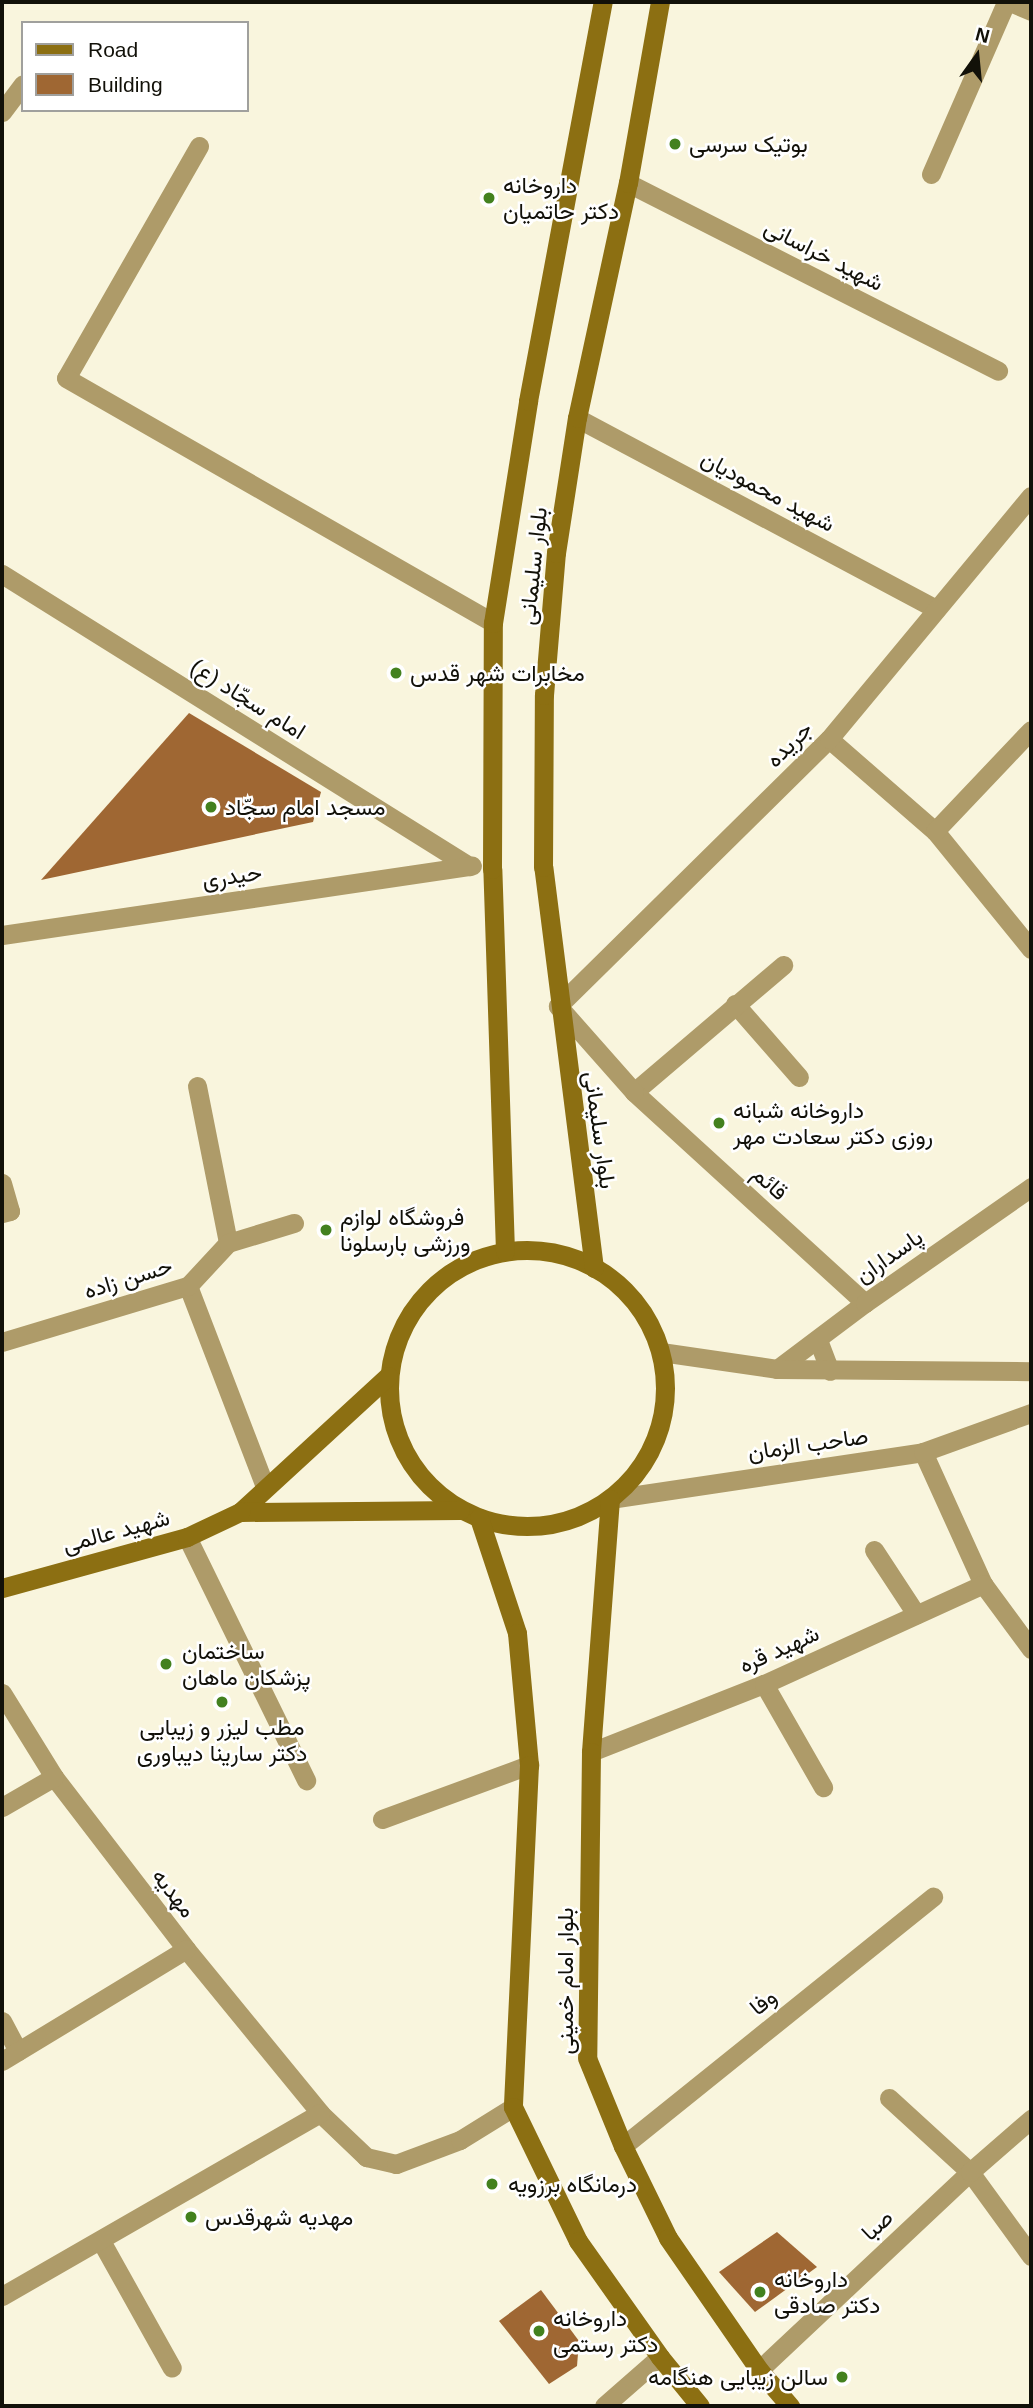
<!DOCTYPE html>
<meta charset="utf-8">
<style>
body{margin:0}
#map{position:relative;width:1033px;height:2408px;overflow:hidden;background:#f9f5dd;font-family:Helvetica,Vazirmatn,sans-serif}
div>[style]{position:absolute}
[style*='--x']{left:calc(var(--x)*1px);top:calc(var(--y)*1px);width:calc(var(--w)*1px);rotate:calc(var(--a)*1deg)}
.building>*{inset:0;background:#9f6733}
.minor>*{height:19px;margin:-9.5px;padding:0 9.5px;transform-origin:9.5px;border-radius:9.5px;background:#ae9b69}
.tertiary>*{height:19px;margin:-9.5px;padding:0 9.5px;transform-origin:9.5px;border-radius:9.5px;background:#ae9b69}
.secondary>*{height:19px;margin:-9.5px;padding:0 9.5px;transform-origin:9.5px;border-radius:9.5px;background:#8c6f12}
.secondary>.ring{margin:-9.5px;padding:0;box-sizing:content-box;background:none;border:19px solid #8c6f12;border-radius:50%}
.dots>*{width:19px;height:19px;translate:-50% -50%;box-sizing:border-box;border:4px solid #fff;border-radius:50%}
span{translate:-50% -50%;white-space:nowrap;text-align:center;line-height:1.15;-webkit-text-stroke:5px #fff;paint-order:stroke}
.poi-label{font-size:23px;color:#121109}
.left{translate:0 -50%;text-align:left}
.right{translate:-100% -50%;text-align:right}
.street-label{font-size:23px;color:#121109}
.frame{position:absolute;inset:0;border:4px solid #121109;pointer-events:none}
.legend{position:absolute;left:21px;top:21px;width:228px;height:91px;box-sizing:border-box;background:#fff;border:2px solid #a0a09d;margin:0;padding:9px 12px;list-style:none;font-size:21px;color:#121109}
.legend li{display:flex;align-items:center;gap:14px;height:35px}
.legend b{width:35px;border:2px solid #a0a09d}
.north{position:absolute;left:942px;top:21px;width:70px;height:70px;-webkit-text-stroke:5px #fff;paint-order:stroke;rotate:15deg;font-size:19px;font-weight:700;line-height:28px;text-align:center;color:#121109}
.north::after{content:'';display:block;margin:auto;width:24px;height:32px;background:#121109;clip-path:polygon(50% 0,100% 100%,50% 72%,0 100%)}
</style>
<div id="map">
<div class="building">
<div style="clip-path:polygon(189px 713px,321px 792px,313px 822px,41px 880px)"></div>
<div style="clip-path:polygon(777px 2232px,817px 2267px,755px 2312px,719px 2272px)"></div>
<div style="clip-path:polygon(541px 2290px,579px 2341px,577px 2366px,549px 2384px,499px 2321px)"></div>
</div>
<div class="minor">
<div style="--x:1010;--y:2;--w:23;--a:23"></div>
<div style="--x:2;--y:112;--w:35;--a:-53"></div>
<div style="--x:199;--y:146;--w:267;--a:119.8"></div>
<div style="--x:66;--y:378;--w:492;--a:29.8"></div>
<div style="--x:931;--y:174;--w:188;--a:-66.4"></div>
<div style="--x:628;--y:183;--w:415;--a:26.9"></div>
<div style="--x:577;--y:418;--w:407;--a:28"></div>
<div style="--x:2;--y:574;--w:551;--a:32.02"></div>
<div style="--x:829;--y:739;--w:140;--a:41"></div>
<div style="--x:935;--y:831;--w:152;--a:50.9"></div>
<div style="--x:935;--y:831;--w:139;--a:-46.5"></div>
<div style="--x:2;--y:935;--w:475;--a:-8.4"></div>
<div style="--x:735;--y:1004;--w:97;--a:48.8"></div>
<div style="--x:197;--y:1086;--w:160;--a:78.8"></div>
<div style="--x:634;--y:1092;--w:196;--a:-40.4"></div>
<div style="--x:2;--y:1183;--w:29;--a:74"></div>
<div style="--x:10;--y:1211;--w:8;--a:166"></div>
<div style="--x:188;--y:1286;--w:215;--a:69"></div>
<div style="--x:865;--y:1303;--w:313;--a:-137.6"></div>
<div style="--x:634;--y:1092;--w:115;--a:-131.5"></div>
<div style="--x:558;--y:1006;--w:380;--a:-44.6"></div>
<div style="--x:829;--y:739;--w:316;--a:-50.3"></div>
<div style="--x:818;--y:1340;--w:33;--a:69"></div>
<div style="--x:2;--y:1342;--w:194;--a:-16.8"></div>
<div style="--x:188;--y:1286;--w:59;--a:-47.1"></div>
<div style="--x:228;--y:1243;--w:69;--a:-16.9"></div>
<div style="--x:777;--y:1369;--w:110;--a:-36.9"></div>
<div style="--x:865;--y:1303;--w:203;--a:-34.9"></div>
<div style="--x:923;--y:1452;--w:145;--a:65.6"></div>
<div style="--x:983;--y:1584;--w:81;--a:53.6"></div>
<div style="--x:187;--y:1537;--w:271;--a:63.9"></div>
<div style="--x:874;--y:1550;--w:77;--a:56.7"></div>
<div style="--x:764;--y:1684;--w:119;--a:60.2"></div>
<div style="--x:2;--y:1693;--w:99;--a:58.2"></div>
<div style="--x:54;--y:1777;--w:217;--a:52.5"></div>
<div style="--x:186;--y:1949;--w:212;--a:50.7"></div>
<div style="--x:320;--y:2113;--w:64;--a:43.7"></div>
<div style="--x:366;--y:2157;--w:31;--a:13"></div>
<div style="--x:396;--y:2164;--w:68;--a:-20.6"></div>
<div style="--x:460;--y:2140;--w:62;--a:-31.9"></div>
<div style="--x:591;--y:1752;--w:186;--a:-21.5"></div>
<div style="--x:764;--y:1684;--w:241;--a:-24.5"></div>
<div style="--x:2;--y:1807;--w:60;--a:-30"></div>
<div style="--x:382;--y:1819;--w:157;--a:-20.2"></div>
<div style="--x:2;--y:2021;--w:34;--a:62"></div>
<div style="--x:2;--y:2061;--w:215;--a:-31.3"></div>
<div style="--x:889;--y:2098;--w:110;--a:42.4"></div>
<div style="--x:970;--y:2172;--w:104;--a:54"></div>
<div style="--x:623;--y:2146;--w:398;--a:-38.8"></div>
<div style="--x:101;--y:2241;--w:145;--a:60.8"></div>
<div style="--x:2;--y:2296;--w:367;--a:-29.9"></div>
<div style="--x:759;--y:2370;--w:289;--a:-43.2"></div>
<div style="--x:970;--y:2172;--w:81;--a:-41"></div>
<div style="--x:604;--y:2406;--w:74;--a:-41.2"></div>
</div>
<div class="tertiary">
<div style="--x:661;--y:1352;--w:117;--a:8.3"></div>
<div style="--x:777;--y:1369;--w:254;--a:0.5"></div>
<div style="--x:610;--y:1499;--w:317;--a:-8.5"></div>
<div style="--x:923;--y:1452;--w:115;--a:-19.9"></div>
</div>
<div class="secondary">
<div class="ring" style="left:389px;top:1250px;width:257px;height:257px"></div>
<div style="--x:505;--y:1251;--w:382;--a:-91.9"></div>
<div style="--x:492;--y:869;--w:246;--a:-89.8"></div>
<div style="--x:493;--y:623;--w:225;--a:-81"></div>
<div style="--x:528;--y:401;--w:406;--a:-79.4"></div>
<div style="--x:594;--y:1268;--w:404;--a:-97.2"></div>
<div style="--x:543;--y:867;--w:172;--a:-89.7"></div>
<div style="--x:544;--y:695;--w:143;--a:-85.2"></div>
<div style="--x:556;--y:553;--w:137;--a:-81.2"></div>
<div style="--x:577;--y:418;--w:240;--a:-77.8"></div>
<div style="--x:628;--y:183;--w:184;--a:-80"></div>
<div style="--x:388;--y:1376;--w:201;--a:137.4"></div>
<div style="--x:240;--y:1512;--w:220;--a:-0.5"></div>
<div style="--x:610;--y:1499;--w:254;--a:94.3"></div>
<div style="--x:591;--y:1752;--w:306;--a:90.7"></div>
<div style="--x:587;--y:2058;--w:95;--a:67.8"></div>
<div style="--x:623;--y:2146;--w:102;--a:63.9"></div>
<div style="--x:668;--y:2238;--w:160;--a:55.4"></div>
<div style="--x:759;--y:2370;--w:48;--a:49.3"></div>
<div style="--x:479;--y:1518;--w:121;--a:71.7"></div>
<div style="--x:517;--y:1633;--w:133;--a:84.8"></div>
<div style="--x:529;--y:1765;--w:342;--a:92.7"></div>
<div style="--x:513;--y:2107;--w:149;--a:64.1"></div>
<div style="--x:578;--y:2241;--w:142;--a:54.7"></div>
<div style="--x:660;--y:2357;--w:63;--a:50.8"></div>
<div style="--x:2;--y:1588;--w:192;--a:-15.4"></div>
<div style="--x:187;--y:1537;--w:59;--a:-25.3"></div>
</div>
<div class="dots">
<div style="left:675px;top:144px;background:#43811f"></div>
<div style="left:489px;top:198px;background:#43811f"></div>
<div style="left:396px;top:673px;background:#43811f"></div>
<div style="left:211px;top:807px;background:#43811f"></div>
<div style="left:719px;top:1123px;background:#43811f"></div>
<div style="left:326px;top:1230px;background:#43811f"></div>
<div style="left:166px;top:1664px;background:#43811f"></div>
<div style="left:222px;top:1702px;background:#43811f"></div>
<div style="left:492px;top:2184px;background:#43811f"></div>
<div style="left:191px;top:2217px;background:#43811f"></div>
<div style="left:760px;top:2292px;background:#43811f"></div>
<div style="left:539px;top:2331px;background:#43811f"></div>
<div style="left:842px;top:2377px;background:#43811f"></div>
</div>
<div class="poi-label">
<span class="left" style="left:689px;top:144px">بوتیک سرسی</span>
<span class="left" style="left:503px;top:198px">داروخانه<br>دکتر حاتمیان</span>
<span class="left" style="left:410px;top:673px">مخابرات شهر قدس</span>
<span class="left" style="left:225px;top:807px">مسجد امام سجّاد</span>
<span class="left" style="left:733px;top:1123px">داروخانه شبانه<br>روزی دکتر سعادت مهر</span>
<span class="left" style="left:340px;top:1230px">فروشگاه لوازم<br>ورزشی بارسلونا</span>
<span class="left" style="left:182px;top:1664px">ساختمان<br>پزشکان ماهان</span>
<span style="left:222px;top:1740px">مطب لیزر و زیبایی<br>دکتر سارینا دیباوری</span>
<span class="left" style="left:508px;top:2184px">درمانگاه برزویه</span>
<span class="left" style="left:205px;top:2217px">مهدیه شهرقدس</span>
<span class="left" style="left:774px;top:2292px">داروخانه<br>دکتر صادقی</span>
<span class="left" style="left:553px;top:2331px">داروخانه<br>دکتر رستمی</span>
<span class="right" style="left:828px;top:2377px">سالن زیبایی هنگامه</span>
</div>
<div class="street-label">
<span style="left:824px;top:255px;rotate:27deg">شهید خراسانی</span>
<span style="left:768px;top:491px;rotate:28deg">شهید محمودیان</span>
<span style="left:533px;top:566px;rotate:-84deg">بلوار سلیمانی</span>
<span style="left:248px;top:699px;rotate:32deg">امام سجّاد (ع)</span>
<span style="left:789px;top:744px;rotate:-45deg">جریده</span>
<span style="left:232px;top:876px;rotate:-8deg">حیدری</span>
<span style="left:600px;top:1130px;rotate:82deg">بلوار سلیمانی</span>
<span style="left:770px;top:1183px;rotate:42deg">قائم</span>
<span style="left:889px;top:1256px;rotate:-35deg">پاسداران</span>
<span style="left:128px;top:1278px;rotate:-17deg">حسن زاده</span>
<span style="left:808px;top:1444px;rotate:-8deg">صاحب الزمان</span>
<span style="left:116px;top:1531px;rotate:-15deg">شهید عالمی</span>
<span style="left:779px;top:1649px;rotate:-24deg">شهید قره</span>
<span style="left:174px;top:1893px;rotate:52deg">مهدیه</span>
<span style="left:565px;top:1981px;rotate:-90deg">بلوار امام خمینی</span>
<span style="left:763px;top:2002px;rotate:-39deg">وفا</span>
<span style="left:877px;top:2225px;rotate:-43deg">صبا</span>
</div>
<div class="frame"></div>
<ul class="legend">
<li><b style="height:9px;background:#8c6f12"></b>Road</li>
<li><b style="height:19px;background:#9f6733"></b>Building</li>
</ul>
<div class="north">N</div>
</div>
